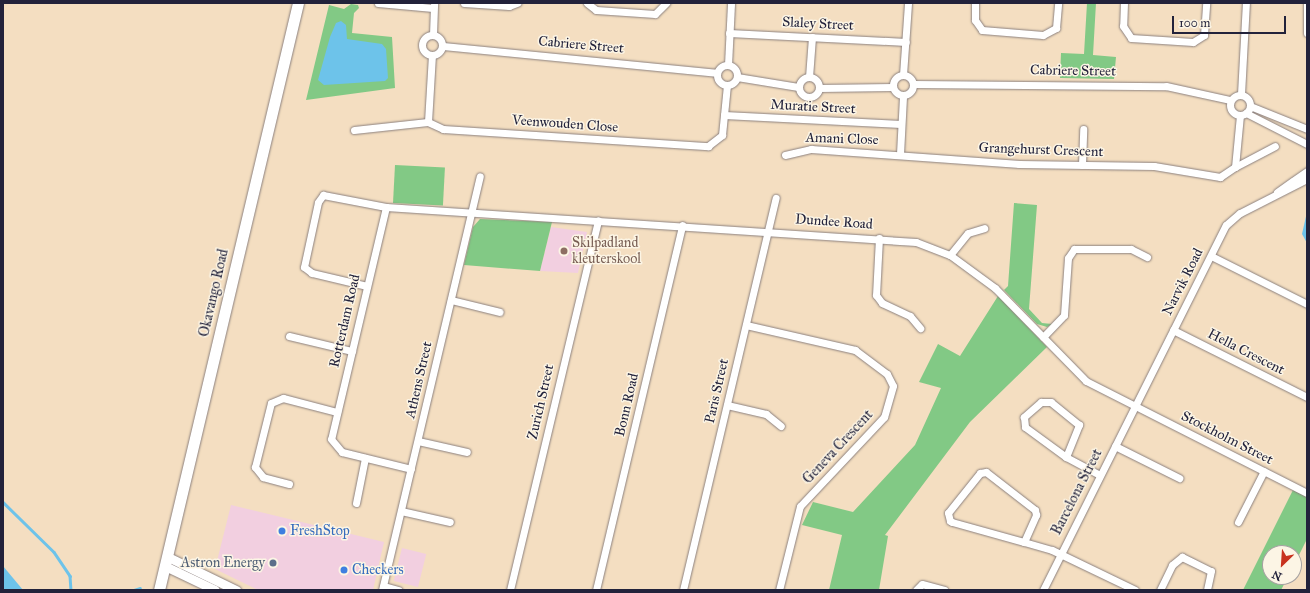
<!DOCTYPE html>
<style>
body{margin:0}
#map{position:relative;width:1310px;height:593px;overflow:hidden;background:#f4dec1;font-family:"IM FELL Great Primer",serif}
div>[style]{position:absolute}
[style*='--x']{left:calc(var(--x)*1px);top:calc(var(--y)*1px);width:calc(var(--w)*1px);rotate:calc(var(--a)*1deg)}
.built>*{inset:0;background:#f2cfe0;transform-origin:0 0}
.green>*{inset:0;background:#82c985;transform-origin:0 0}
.water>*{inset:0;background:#6dc3ea}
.stream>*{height:2.5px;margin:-1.25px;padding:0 1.25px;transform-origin:1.25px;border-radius:1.25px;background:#6dc3ea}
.roads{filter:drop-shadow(0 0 1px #8b807e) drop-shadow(0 0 1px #8b807e)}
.minor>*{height:7px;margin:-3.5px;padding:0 3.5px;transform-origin:3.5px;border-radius:3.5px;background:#fff}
.minor>.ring{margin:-3.5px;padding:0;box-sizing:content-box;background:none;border:7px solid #fff;border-radius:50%}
.tertiary>*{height:9px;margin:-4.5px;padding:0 4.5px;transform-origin:4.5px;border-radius:4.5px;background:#fff}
.secondary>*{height:11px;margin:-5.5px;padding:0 5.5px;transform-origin:5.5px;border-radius:5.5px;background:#fff}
.dots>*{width:11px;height:11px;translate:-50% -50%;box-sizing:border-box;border:2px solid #fcf5e5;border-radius:50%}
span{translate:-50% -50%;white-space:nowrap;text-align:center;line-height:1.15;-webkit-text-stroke:3px #fcf5e5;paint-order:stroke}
.street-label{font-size:14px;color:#22223b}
.education-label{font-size:14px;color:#785e54}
.left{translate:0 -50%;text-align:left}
.shop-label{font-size:14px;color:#366cbe}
.service-label{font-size:14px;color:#4e5e75}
.right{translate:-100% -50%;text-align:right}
.frame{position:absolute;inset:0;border:4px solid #22223b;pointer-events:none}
.north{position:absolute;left:1262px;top:545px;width:40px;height:40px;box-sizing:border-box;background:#fcf5e5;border:1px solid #a5a1a1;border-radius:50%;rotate:205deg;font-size:11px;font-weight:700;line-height:16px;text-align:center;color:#22223b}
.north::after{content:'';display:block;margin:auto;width:14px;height:18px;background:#c8321e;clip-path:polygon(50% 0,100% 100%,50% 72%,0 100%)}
.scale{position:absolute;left:1172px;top:16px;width:114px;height:18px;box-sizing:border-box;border:2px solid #22223b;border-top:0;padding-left:5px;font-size:12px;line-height:14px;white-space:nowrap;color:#22223b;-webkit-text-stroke:3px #fcf5e5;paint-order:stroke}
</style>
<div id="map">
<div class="built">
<div style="clip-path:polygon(551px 227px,587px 232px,578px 273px,540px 271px)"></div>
<div style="clip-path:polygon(231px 505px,384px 542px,373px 590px,258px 590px,215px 569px)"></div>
<div style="left:402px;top:548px;width:25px;height:34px;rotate:14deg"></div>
</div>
<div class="green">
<div style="clip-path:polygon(1087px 3px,1096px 3px,1093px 55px,1116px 57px,1114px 79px,1060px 78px,1061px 53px,1084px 54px)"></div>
<div style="clip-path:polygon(351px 4px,358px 5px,359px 8px,354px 13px,352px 33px,392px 37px,395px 88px,306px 100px,329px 5px,344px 9px)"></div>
<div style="left:395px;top:165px;width:50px;height:38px;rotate:3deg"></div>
<div style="clip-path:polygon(1014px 203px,1037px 205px,1029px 309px,1042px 323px,1052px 324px,1047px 327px,1037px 324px,1004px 290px,1008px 286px)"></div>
<div style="clip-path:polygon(480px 219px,552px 222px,540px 271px,464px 265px,473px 227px)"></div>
<div style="clip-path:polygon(998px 296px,1047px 347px,970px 422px,885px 535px,888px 536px,879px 590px,829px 590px,842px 535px,802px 525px,813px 502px,853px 512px,915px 445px,941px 388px,919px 382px,938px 344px,960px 356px)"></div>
<div style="clip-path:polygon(1293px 490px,1307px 497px,1307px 539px,1294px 565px,1294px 553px,1270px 553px,1270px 577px,1288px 577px,1281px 590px,1243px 590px)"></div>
</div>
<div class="water">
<div style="clip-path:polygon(341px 21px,346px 25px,347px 39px,382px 44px,386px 49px,388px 78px,385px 81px,324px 85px,318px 80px,330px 37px,336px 23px)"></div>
<div style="clip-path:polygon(1307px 212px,1307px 243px,1302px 234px)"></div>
<div style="clip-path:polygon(3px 566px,23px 590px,3px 590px)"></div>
</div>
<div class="stream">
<div style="--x:3;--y:502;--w:71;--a:44.4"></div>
<div style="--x:54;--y:552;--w:29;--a:56"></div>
<div style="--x:70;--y:576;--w:14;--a:86"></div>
<div style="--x:134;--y:590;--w:6;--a:-18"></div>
</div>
<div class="roads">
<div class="minor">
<div style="--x:378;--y:3;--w:55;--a:5.2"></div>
<div style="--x:464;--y:3;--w:45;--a:3.8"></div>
<div style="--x:509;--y:6;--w:9;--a:-21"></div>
<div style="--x:587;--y:3;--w:11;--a:38"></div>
<div style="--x:596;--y:10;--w:59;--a:3.9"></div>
<div style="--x:655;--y:14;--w:16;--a:-45"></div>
<div style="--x:975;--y:3;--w:17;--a:90"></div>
<div style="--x:975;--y:20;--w:12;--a:55"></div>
<div style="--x:982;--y:30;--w:61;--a:4.7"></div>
<div style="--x:1043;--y:35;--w:15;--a:-28"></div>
<div style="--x:1056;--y:28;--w:25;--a:-85"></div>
<div style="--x:1124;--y:3;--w:23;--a:92"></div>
<div style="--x:1123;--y:26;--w:14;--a:56"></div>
<div style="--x:1131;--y:38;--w:62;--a:3.7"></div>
<div style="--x:1193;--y:42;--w:13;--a:-32"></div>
<div style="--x:1204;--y:35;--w:32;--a:-86"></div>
<div style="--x:1307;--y:3;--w:30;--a:90"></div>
<div style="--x:729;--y:33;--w:177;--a:2.9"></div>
<div class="ring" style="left:422px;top:35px;width:13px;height:13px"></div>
<div style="--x:433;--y:35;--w:32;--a:-88"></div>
<div style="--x:443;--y:46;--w:274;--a:5.6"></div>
<div class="ring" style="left:717px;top:65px;width:13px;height:13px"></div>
<div style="--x:728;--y:65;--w:62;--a:-87.2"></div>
<div class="ring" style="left:893px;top:75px;width:13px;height:13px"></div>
<div style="--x:903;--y:75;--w:72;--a:-86"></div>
<div class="ring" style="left:799px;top:77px;width:13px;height:13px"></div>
<div style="--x:737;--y:77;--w:62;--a:9.3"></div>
<div style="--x:809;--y:77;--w:40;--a:-85.7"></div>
<div style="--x:913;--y:84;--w:253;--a:0.5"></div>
<div style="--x:1166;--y:86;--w:66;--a:12.3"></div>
<div style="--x:819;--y:88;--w:74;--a:-0.8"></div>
<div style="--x:1241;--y:94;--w:91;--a:-86.9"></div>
<div class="ring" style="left:1230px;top:95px;width:13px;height:13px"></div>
<div style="--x:1250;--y:106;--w:61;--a:22"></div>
<div style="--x:1246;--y:113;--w:68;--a:26.9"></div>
<div style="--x:724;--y:115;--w:177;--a:2.9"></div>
<div style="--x:428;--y:122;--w:67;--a:-86.6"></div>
<div style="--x:354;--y:130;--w:74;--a:-6.2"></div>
<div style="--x:428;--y:122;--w:17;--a:25"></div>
<div style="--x:443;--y:129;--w:266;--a:3.7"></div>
<div style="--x:708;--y:146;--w:18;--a:-38"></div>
<div style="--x:722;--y:135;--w:50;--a:-84.3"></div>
<div style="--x:900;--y:154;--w:58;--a:-87"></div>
<div style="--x:785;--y:155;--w:27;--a:-13"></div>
<div style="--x:811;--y:149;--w:209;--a:4.1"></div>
<div style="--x:1019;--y:164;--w:135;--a:0.8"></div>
<div style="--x:1154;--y:166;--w:67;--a:9.5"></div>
<div style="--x:1220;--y:177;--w:18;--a:-34"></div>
<div style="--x:1235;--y:167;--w:52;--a:-84.5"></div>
<div style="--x:1082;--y:165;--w:36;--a:-88"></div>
<div style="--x:1235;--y:167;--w:45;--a:-27.7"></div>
<div style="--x:1277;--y:192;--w:37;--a:-35"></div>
<div style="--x:386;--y:207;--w:238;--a:103.3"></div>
<div style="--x:331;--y:439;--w:17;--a:50"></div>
<div style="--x:342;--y:452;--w:71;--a:13.8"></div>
<div style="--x:879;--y:238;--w:57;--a:93"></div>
<div style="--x:876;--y:295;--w:10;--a:53"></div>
<div style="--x:882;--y:303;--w:31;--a:25"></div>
<div style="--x:910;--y:316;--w:16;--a:50"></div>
<div style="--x:950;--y:255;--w:28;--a:-51"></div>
<div style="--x:968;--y:233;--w:17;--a:-17"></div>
<div style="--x:1211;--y:256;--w:107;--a:26.6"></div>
<div style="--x:367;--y:286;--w:57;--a:-166.7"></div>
<div style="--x:312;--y:273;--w:10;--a:-143"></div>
<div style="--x:304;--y:267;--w:66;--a:-77.8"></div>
<div style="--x:318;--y:202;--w:9;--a:-54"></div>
<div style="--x:323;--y:195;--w:64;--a:10.8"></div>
<div style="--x:386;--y:207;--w:531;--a:3.78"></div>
<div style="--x:916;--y:242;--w:36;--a:21"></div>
<div style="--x:950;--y:255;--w:56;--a:36.3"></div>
<div style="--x:995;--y:288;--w:130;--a:45.6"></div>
<div style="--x:1086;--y:381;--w:248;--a:26.9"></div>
<div style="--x:451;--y:300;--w:50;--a:13.8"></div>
<div style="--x:746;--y:325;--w:112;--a:12.9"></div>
<div style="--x:855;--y:350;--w:40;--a:37"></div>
<div style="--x:887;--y:374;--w:13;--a:63"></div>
<div style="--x:893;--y:386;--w:32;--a:106"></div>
<div style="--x:884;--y:417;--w:122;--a:133.3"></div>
<div style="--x:800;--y:506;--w:87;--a:104"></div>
<div style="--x:1173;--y:330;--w:150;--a:26.6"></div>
<div style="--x:289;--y:336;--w:65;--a:13.4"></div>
<div style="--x:1043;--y:337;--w:30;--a:-46"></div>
<div style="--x:1064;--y:315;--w:57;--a:-86"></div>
<div style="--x:1068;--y:258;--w:11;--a:-56"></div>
<div style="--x:1074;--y:249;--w:57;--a:0"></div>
<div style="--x:1131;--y:249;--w:18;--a:27"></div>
<div style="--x:727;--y:405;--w:40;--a:13"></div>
<div style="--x:766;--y:414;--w:19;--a:39"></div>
<div style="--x:418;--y:441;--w:50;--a:12.7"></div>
<div style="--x:1115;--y:446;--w:72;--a:26.6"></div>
<div style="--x:1066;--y:457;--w:35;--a:-68"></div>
<div style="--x:1079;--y:425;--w:36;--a:-141"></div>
<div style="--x:1051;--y:402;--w:10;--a:180"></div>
<div style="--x:1041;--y:402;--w:23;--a:139"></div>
<div style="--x:1024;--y:417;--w:10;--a:84"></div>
<div style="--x:1025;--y:427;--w:51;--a:36.2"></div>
<div style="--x:1066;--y:457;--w:38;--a:28"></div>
<div style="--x:289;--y:484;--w:27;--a:-165"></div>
<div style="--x:263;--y:477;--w:13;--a:-129"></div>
<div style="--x:255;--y:467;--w:66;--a:-76"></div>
<div style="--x:271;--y:403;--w:13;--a:-23"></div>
<div style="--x:283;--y:398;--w:56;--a:14.5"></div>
<div style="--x:356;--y:503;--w:46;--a:-78.7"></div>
<div style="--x:401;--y:511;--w:50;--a:12.7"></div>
<div style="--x:1238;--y:522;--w:57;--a:-63"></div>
<div style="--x:1024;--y:542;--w:30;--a:-66"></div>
<div style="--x:1036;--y:515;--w:5;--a:-101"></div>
<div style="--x:1035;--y:510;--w:62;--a:-142.2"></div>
<div style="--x:986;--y:472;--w:6;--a:171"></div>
<div style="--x:980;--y:473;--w:51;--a:128.7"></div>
<div style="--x:948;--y:513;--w:8;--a:76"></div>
<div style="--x:950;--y:521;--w:2;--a:27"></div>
<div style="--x:952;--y:522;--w:75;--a:15.5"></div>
<div style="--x:1024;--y:542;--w:29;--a:16"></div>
<div style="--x:1052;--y:550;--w:92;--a:25.7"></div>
<div style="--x:383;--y:586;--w:16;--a:15"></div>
<div style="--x:382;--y:590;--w:425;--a:-76.7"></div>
<div style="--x:510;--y:590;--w:380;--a:-76.6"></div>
<div style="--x:596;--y:590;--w:375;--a:-76.7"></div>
<div style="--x:683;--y:590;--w:403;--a:-76.7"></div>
<div style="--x:916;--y:590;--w:8;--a:-45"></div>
<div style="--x:922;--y:584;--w:23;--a:15"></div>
<div style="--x:1043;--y:590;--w:408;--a:-63.4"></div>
<div style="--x:1226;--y:225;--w:18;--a:-41"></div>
<div style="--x:1240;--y:213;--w:75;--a:-26.9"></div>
<div style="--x:1160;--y:590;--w:28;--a:-64"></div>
<div style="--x:1172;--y:565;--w:13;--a:-39"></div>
<div style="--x:1182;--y:557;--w:32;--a:26"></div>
<div style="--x:1211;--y:571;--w:19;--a:102"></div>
</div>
<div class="tertiary">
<div style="--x:168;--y:557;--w:76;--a:25.9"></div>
<div style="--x:165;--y:566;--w:55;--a:25.6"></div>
</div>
<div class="secondary">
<div style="--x:159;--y:590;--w:603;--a:-76.68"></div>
</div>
</div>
<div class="dots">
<div style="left:564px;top:251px;background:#8d6e63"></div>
<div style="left:282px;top:531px;background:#3f7fe0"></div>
<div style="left:273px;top:563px;background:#5c6f8a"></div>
<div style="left:344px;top:570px;background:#3f7fe0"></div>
</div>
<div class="street-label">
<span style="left:818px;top:24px;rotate:3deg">Slaley Street</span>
<span style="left:581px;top:45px;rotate:5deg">Cabriere Street</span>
<span style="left:1073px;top:71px;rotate:1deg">Cabriere Street</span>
<span style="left:813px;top:107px;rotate:3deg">Muratie Street</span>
<span style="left:565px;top:124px;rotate:4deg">Veenwouden Close</span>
<span style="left:842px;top:139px;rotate:2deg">Amani Close</span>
<span style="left:1041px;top:150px;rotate:2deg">Grangehurst Crescent</span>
<span style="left:834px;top:222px;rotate:4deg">Dundee Road</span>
<span style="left:1183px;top:282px;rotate:-63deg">Narvik Road</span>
<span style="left:214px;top:293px;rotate:-77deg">Okavango Road</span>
<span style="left:345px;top:321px;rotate:-77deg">Rotterdam Road</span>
<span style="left:1246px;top:352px;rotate:27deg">Hella Crescent</span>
<span style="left:419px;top:380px;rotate:-77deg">Athens Street</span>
<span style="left:717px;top:391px;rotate:-77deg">Paris Street</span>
<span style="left:541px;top:402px;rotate:-77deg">Zurich Street</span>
<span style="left:627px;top:405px;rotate:-77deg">Bonn Road</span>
<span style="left:1227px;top:438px;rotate:27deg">Stockholm Street</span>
<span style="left:838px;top:447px;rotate:-47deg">Geneva Crescent</span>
<span style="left:1077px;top:492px;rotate:-63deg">Barcelona Street</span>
</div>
<div class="education-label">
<span class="left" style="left:572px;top:251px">Skilpadland<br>kleuterskool</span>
</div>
<div class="shop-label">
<span class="left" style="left:290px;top:531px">FreshStop</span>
<span class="left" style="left:352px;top:570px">Checkers</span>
</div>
<div class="service-label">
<span class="right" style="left:265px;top:563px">Astron Energy</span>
</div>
<div class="frame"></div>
<div class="north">N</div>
<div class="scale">100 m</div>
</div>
